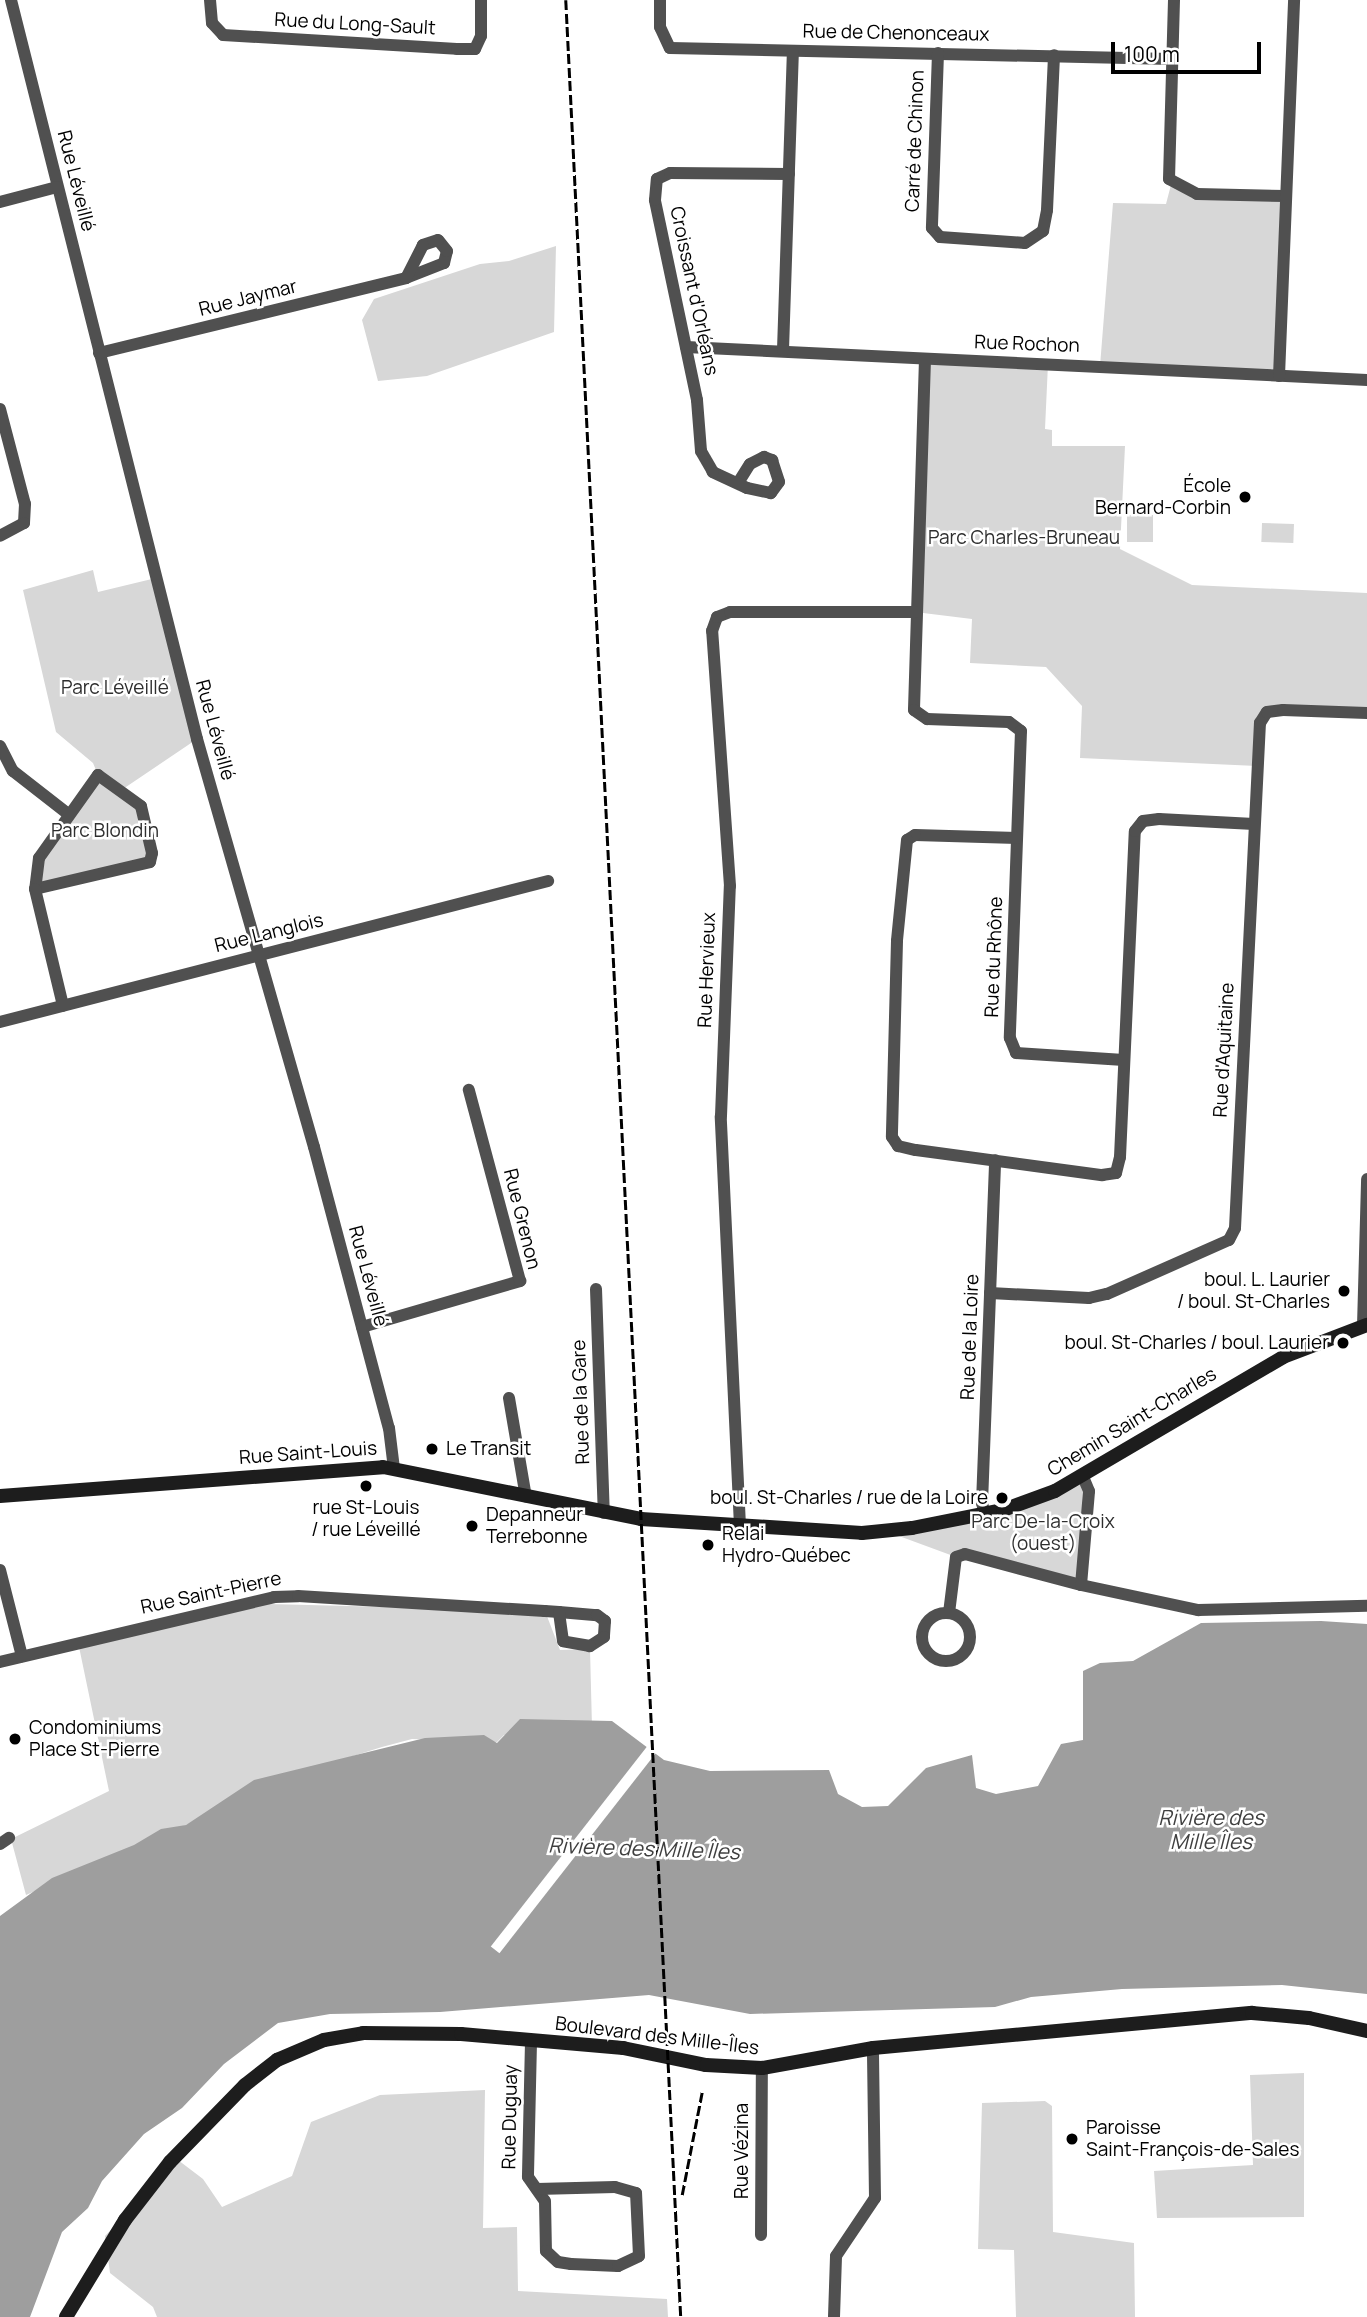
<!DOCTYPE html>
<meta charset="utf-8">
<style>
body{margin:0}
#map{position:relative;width:1367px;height:2317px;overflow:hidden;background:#fff;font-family:Manrope,sans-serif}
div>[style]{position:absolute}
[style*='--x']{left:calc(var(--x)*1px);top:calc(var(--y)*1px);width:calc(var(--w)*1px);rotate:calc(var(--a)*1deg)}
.green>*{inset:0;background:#d7d7d7;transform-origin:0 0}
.water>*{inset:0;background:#9e9e9e}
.pier>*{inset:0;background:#fff;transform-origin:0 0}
.street>*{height:12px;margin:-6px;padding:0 6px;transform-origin:6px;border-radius:6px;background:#505050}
.street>.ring{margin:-6px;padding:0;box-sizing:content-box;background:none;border:12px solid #505050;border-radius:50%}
.secondary>*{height:14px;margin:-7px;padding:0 7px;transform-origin:7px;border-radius:7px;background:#1d1d1d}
.rail>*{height:2.5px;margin-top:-1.25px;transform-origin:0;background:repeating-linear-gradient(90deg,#000 0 10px,transparent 0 13.5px)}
.dots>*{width:19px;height:19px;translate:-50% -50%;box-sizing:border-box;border:4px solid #fff;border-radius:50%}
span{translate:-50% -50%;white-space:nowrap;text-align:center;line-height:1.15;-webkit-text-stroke:5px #fff;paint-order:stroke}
.street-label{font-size:19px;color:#000}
.poi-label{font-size:19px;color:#000}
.right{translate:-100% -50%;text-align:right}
.left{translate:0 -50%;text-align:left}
.park-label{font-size:19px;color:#2e2e2e}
.water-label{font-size:21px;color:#3f3f3f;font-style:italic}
.scale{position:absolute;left:1111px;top:42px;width:150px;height:32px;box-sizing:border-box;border:4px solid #000;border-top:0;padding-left:9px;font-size:21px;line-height:24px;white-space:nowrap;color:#000;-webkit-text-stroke:5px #fff;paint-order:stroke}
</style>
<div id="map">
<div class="green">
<div style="clip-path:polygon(1172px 181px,1184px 190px,1283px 196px,1277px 376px,1100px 366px,1113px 203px,1166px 204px)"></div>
<div style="clip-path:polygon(556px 246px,554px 332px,427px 376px,378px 381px,362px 320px,374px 299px,480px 264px,509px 261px)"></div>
<div style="clip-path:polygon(925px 359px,1048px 364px,1045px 429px,1052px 430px,1052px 446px,1125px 446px,1120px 549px,1192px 585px,1367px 593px,1367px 713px,1267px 712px,1257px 766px,1080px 758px,1082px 706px,1046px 667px,970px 663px,972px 619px,915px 612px)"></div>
<div style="left:1127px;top:515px;width:26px;height:27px"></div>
<div style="left:1262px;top:523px;width:32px;height:19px;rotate:2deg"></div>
<div style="clip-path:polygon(93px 570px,98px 592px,156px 578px,197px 739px,123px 789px,141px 806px,150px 862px,35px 889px,35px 871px,98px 775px,93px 763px,56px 732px,23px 590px)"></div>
<div style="clip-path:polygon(1083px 1477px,1081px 1585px,956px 1557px,880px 1529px,946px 1523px)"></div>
<div style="clip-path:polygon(268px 1604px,545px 1611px,560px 1650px,590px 1649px,592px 1727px,504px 1735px,497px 1742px,412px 1739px,382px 1747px,241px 1791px,193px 1822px,26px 1895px,11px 1839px,109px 1791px,78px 1642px)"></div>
<div style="clip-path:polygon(1304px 2073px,1304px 2217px,1157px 2218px,1154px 2171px,1253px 2165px,1250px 2075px)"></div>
<div style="clip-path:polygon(485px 2090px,483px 2228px,517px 2227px,518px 2291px,667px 2299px,668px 2317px,157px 2317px,153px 2307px,110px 2273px,105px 2236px,178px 2160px,203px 2179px,222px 2207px,292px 2176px,311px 2122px,380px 2095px)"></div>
<div style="clip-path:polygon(1045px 2101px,1052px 2106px,1053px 2232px,1134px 2243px,1135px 2317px,1016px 2317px,1014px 2250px,978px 2249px,982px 2103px)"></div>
</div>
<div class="water">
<div style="clip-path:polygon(1321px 1621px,1367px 1624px,1367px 1994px,1282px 1985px,1122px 1989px,1031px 1997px,995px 2007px,750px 2014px,649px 1995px,440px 2012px,330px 2014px,278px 2023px,224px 2064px,182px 2108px,144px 2134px,102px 2181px,88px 2208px,62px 2232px,30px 2317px,0 2317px,0 1916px,52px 1878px,134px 1845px,161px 1829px,186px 1825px,254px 1780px,425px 1738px,484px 1735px,497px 1743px,520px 1719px,612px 1721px,664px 1760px,710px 1771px,829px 1770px,838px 1794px,862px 1807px,888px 1806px,926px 1768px,972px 1755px,976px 1788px,996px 1794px,1038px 1786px,1061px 1744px,1083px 1740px,1083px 1671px,1100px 1663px,1133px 1661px,1201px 1623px)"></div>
</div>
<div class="pier">
<div style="left:649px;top:1744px;width:11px;height:257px;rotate:38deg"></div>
</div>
<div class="street">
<div style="--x:11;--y:0;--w:762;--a:75.87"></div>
<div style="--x:197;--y:739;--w:424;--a:74"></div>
<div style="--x:314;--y:1147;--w:291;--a:75.1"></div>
<div style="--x:389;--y:1428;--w:39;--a:83"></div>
<div style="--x:210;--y:0;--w:23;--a:85"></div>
<div style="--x:212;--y:23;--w:16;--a:47"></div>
<div style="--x:223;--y:35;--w:234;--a:3.4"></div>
<div style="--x:457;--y:49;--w:18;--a:0"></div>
<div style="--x:475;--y:49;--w:14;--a:-65"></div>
<div style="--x:481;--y:36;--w:36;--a:-90"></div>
<div style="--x:660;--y:0;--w:27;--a:90"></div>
<div style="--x:660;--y:27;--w:23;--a:65"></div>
<div style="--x:670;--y:48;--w:502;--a:1.26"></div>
<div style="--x:1174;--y:0;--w:179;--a:91.6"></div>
<div style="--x:1169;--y:179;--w:32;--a:28"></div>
<div style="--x:1197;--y:194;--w:88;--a:1.3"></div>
<div style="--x:938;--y:53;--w:175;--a:92"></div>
<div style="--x:932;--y:228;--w:12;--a:48"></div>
<div style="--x:940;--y:237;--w:85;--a:4"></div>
<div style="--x:1025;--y:243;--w:22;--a:-34"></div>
<div style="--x:1043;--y:231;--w:21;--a:-79"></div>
<div style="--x:1047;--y:210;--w:155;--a:-87.4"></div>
<div style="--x:0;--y:202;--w:59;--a:-14.7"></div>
<div style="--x:686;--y:347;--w:682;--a:2.77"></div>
<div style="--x:783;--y:350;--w:299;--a:-88.1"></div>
<div style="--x:99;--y:353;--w:316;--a:-13.7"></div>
<div style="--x:406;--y:278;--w:41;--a:-21.5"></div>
<div style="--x:444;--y:263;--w:12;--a:-76"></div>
<div style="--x:447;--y:251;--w:14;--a:-129"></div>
<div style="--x:438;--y:240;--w:16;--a:162"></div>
<div style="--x:423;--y:245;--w:37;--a:117"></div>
<div style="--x:925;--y:359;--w:351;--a:91.8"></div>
<div style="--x:914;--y:710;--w:16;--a:35"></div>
<div style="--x:927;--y:719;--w:82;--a:2.1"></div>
<div style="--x:1009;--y:722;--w:15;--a:37"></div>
<div style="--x:1021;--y:731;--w:307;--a:92.1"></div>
<div style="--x:1010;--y:1038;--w:16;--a:68"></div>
<div style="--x:1016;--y:1053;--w:108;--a:3.7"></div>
<div style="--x:1279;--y:376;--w:376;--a:-87.7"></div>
<div style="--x:0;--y:409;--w:98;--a:75.3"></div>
<div style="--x:25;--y:504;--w:19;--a:93"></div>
<div style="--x:24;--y:523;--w:27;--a:152"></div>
<div style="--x:738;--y:483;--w:22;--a:-58"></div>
<div style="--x:750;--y:464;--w:16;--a:-27"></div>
<div style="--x:764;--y:457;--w:9;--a:21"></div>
<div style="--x:772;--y:460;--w:23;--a:72"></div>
<div style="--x:779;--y:482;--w:14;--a:126"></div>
<div style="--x:771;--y:493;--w:25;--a:-168"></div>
<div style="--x:747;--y:488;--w:38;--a:-155"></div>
<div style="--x:713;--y:472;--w:24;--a:-120"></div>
<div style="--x:701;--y:451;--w:51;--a:-94.5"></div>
<div style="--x:697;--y:400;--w:204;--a:-101.9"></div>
<div style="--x:655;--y:200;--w:21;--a:-85"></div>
<div style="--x:657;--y:179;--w:14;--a:-25"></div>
<div style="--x:670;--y:173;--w:119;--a:0.5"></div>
<div style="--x:0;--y:746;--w:28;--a:63"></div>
<div style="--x:13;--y:771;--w:70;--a:38"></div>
<div style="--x:1017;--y:838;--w:102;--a:-178.3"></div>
<div style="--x:915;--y:835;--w:9;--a:148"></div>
<div style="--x:907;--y:840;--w:101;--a:95.7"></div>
<div style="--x:897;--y:941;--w:196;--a:91.5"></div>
<div style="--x:892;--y:1137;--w:11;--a:56"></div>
<div style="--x:898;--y:1146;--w:18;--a:13"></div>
<div style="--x:916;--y:1150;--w:188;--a:7.7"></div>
<div style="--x:1102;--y:1175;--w:14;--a:-8"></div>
<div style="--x:1116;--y:1173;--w:16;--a:-76"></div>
<div style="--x:1120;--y:1157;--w:326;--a:-87.4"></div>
<div style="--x:1135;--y:831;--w:13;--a:-51"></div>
<div style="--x:1143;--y:821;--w:16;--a:-7"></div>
<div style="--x:1159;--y:819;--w:95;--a:3"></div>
<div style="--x:35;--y:889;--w:118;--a:-13.2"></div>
<div style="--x:150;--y:862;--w:9;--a:-77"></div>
<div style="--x:152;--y:853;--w:48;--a:-103.2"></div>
<div style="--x:141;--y:806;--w:53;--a:-144.2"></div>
<div style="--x:98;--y:775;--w:102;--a:125.4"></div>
<div style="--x:39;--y:858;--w:31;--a:97"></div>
<div style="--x:35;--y:889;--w:120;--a:76.5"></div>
<div style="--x:0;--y:1022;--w:566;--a:-14.43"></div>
<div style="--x:596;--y:1289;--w:224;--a:88"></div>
<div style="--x:990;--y:1293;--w:99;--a:2.9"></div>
<div style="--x:1089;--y:1298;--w:18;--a:-13"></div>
<div style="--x:1107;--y:1294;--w:133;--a:-23.9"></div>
<div style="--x:1229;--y:1240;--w:13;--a:-63"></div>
<div style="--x:1235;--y:1228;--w:506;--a:-87.17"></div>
<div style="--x:1260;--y:723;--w:13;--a:-58"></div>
<div style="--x:1267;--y:712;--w:16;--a:-7"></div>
<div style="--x:1283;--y:710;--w:84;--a:2"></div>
<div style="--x:1363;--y:1326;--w:147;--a:-88.4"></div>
<div style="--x:362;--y:1327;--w:165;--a:-16.2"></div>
<div style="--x:520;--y:1281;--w:198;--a:-105"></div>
<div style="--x:509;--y:1398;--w:100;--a:80.3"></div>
<div style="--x:985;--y:1515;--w:12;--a:-104"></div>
<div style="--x:982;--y:1503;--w:343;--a:-87.8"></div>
<div style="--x:740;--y:1526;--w:410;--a:-92.7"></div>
<div style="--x:721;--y:1116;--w:230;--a:-87.8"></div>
<div style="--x:730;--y:886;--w:256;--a:-94"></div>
<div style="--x:712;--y:631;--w:15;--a:-70"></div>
<div style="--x:717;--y:617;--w:14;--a:-21"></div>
<div style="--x:730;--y:612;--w:185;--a:0"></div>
<div style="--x:0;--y:1570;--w:89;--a:75.7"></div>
<div style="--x:1081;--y:1585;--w:94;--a:-85.1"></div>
<div style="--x:1089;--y:1491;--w:15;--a:-113"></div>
<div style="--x:949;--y:1613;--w:56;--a:-82.9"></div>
<div style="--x:956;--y:1557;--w:9;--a:-18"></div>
<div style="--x:965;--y:1554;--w:120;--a:15"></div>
<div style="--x:1081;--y:1585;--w:120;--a:12.1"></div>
<div style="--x:1198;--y:1610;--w:169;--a:-1.4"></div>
<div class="ring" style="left:922px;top:1613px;width:36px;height:36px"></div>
<div style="--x:0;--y:1662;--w:282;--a:-13.3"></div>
<div style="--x:274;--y:1597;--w:24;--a:-2"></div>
<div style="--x:298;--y:1596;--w:247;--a:3.5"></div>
<div style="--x:545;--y:1611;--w:14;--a:4"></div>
<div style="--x:559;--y:1612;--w:38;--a:5"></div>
<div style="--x:597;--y:1615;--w:10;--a:37"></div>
<div style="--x:605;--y:1621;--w:16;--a:94"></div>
<div style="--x:604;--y:1637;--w:17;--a:147"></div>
<div style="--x:590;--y:1646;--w:27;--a:-170"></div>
<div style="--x:563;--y:1641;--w:29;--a:-98"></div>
<div style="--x:0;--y:1844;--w:11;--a:-34"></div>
<div style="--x:531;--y:2042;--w:135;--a:91.3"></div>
<div style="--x:528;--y:2177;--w:29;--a:55"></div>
<div style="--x:545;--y:2201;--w:50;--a:88.9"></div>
<div style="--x:546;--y:2251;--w:16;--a:43"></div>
<div style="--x:558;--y:2262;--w:13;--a:9"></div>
<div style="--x:571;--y:2264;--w:47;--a:2.4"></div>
<div style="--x:618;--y:2266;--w:23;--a:-25"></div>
<div style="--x:639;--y:2256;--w:63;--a:-92.7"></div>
<div style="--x:636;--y:2193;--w:22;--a:-164"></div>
<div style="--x:615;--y:2187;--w:78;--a:178.5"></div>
<div style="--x:761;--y:2235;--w:167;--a:-89.7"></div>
<div style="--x:834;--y:2317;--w:61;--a:-88.1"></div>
<div style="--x:836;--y:2256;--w:70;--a:-56.1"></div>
<div style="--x:875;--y:2198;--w:150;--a:-90.8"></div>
</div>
<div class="secondary">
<div style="--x:0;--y:1496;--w:384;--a:-4.3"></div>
<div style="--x:383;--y:1467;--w:263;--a:11.4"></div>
<div style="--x:641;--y:1519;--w:221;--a:3.6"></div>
<div style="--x:862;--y:1533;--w:50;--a:-5.7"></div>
<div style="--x:912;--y:1528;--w:93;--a:-11.2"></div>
<div style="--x:1003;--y:1510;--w:55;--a:-20.1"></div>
<div style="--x:1055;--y:1491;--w:264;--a:-30.4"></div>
<div style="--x:1283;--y:1357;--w:90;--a:-20.9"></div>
<div style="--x:66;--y:2317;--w:114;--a:-58.7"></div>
<div style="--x:125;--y:2220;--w:73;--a:-52.2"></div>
<div style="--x:170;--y:2162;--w:107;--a:-45.8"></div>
<div style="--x:245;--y:2085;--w:41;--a:-38"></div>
<div style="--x:277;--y:2060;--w:51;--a:-23.1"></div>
<div style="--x:324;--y:2040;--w:40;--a:-10"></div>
<div style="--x:363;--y:2033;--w:98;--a:0.6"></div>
<div style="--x:461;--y:2034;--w:163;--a:4.9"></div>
<div style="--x:623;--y:2048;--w:85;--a:11.6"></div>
<div style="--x:706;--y:2065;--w:56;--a:3.1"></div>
<div style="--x:762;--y:2068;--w:113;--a:-10.2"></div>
<div style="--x:873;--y:2048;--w:381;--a:-5.3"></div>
<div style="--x:1252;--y:2013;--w:57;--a:5"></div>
<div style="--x:1309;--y:2018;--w:59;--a:12.6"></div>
</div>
<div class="rail">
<div style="--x:566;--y:0;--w:2320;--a:87.16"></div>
<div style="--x:682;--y:2195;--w:105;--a:-79"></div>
</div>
<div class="dots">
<div style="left:1245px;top:497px;background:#000"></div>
<div style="left:1344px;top:1291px;background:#000"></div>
<div style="left:1343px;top:1343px;background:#000"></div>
<div style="left:432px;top:1449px;background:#000"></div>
<div style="left:366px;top:1486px;background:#000"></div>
<div style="left:1002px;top:1498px;background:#000"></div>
<div style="left:472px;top:1526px;background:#000"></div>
<div style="left:708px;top:1545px;background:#000"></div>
<div style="left:15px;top:1739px;background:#000"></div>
<div style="left:1072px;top:2139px;background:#000"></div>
</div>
<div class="street-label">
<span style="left:355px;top:24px;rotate:3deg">Rue du Long-Sault</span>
<span style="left:896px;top:33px;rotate:1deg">Rue de Chenonceaux</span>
<span style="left:915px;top:141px;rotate:-88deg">Carré de Chinon</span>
<span style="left:76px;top:181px;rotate:76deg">Rue Léveillé</span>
<span style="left:694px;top:291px;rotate:78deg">Croissant d'Orléans</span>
<span style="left:248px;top:298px;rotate:-14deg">Rue Jaymar</span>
<span style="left:1027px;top:344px;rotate:2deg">Rue Rochon</span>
<span style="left:215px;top:730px;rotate:75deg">Rue Léveillé</span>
<span style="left:269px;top:933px;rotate:-14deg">Rue Langlois</span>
<span style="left:994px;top:957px;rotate:-88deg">Rue du Rhône</span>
<span style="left:707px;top:970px;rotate:-88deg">Rue Hervieux</span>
<span style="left:1224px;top:1050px;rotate:-87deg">Rue d'Aquitaine</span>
<span style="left:522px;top:1219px;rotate:76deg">Rue Grenon</span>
<span style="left:368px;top:1276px;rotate:75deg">Rue Léveillé</span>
<span style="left:970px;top:1337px;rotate:-88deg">Rue de la Loire</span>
<span style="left:581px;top:1402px;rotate:-92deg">Rue de la Gare</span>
<span style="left:1132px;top:1422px;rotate:-31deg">Chemin Saint-Charles</span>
<span style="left:308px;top:1453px;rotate:-4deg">Rue Saint-Louis</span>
<span style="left:211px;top:1593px;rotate:-12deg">Rue Saint-Pierre</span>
<span style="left:657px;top:2036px;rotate:7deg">Boulevard des Mille-Îles</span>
<span style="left:510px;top:2117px;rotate:-89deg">Rue Duguay</span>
<span style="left:742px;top:2151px;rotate:-90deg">Rue Vézina</span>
</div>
<div class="poi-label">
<span class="right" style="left:1231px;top:497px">École<br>Bernard-Corbin</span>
<span class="right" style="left:1330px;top:1291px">boul. L. Laurier<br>/ boul. St-Charles</span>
<span class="right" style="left:1329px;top:1343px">boul. St-Charles / boul. Laurier</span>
<span class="left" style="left:446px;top:1449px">Le Transit</span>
<span class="right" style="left:988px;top:1498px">boul. St-Charles / rue de la Loire</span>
<span style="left:366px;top:1519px">rue St-Louis<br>/ rue Léveillé</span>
<span class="left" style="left:486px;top:1526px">Depanneur<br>Terrebonne</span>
<span class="left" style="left:722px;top:1545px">Relai<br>Hydro-Québec</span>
<span class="left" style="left:29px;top:1739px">Condominiums<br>Place St-Pierre</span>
<span class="left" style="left:1086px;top:2139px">Paroisse<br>Saint-François-de-Sales</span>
</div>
<div class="park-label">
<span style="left:1024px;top:538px">Parc Charles-Bruneau</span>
<span style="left:115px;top:688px">Parc Léveillé</span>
<span style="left:105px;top:831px">Parc Blondin</span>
<span style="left:1043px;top:1533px">Parc De-la-Croix<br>(ouest)</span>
</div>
<div class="water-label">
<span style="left:1211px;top:1829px">Rivière des<br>Mille Îles</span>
<span style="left:644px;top:1848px;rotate:2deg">Rivière des Mille Îles</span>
</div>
<div class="scale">100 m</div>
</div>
